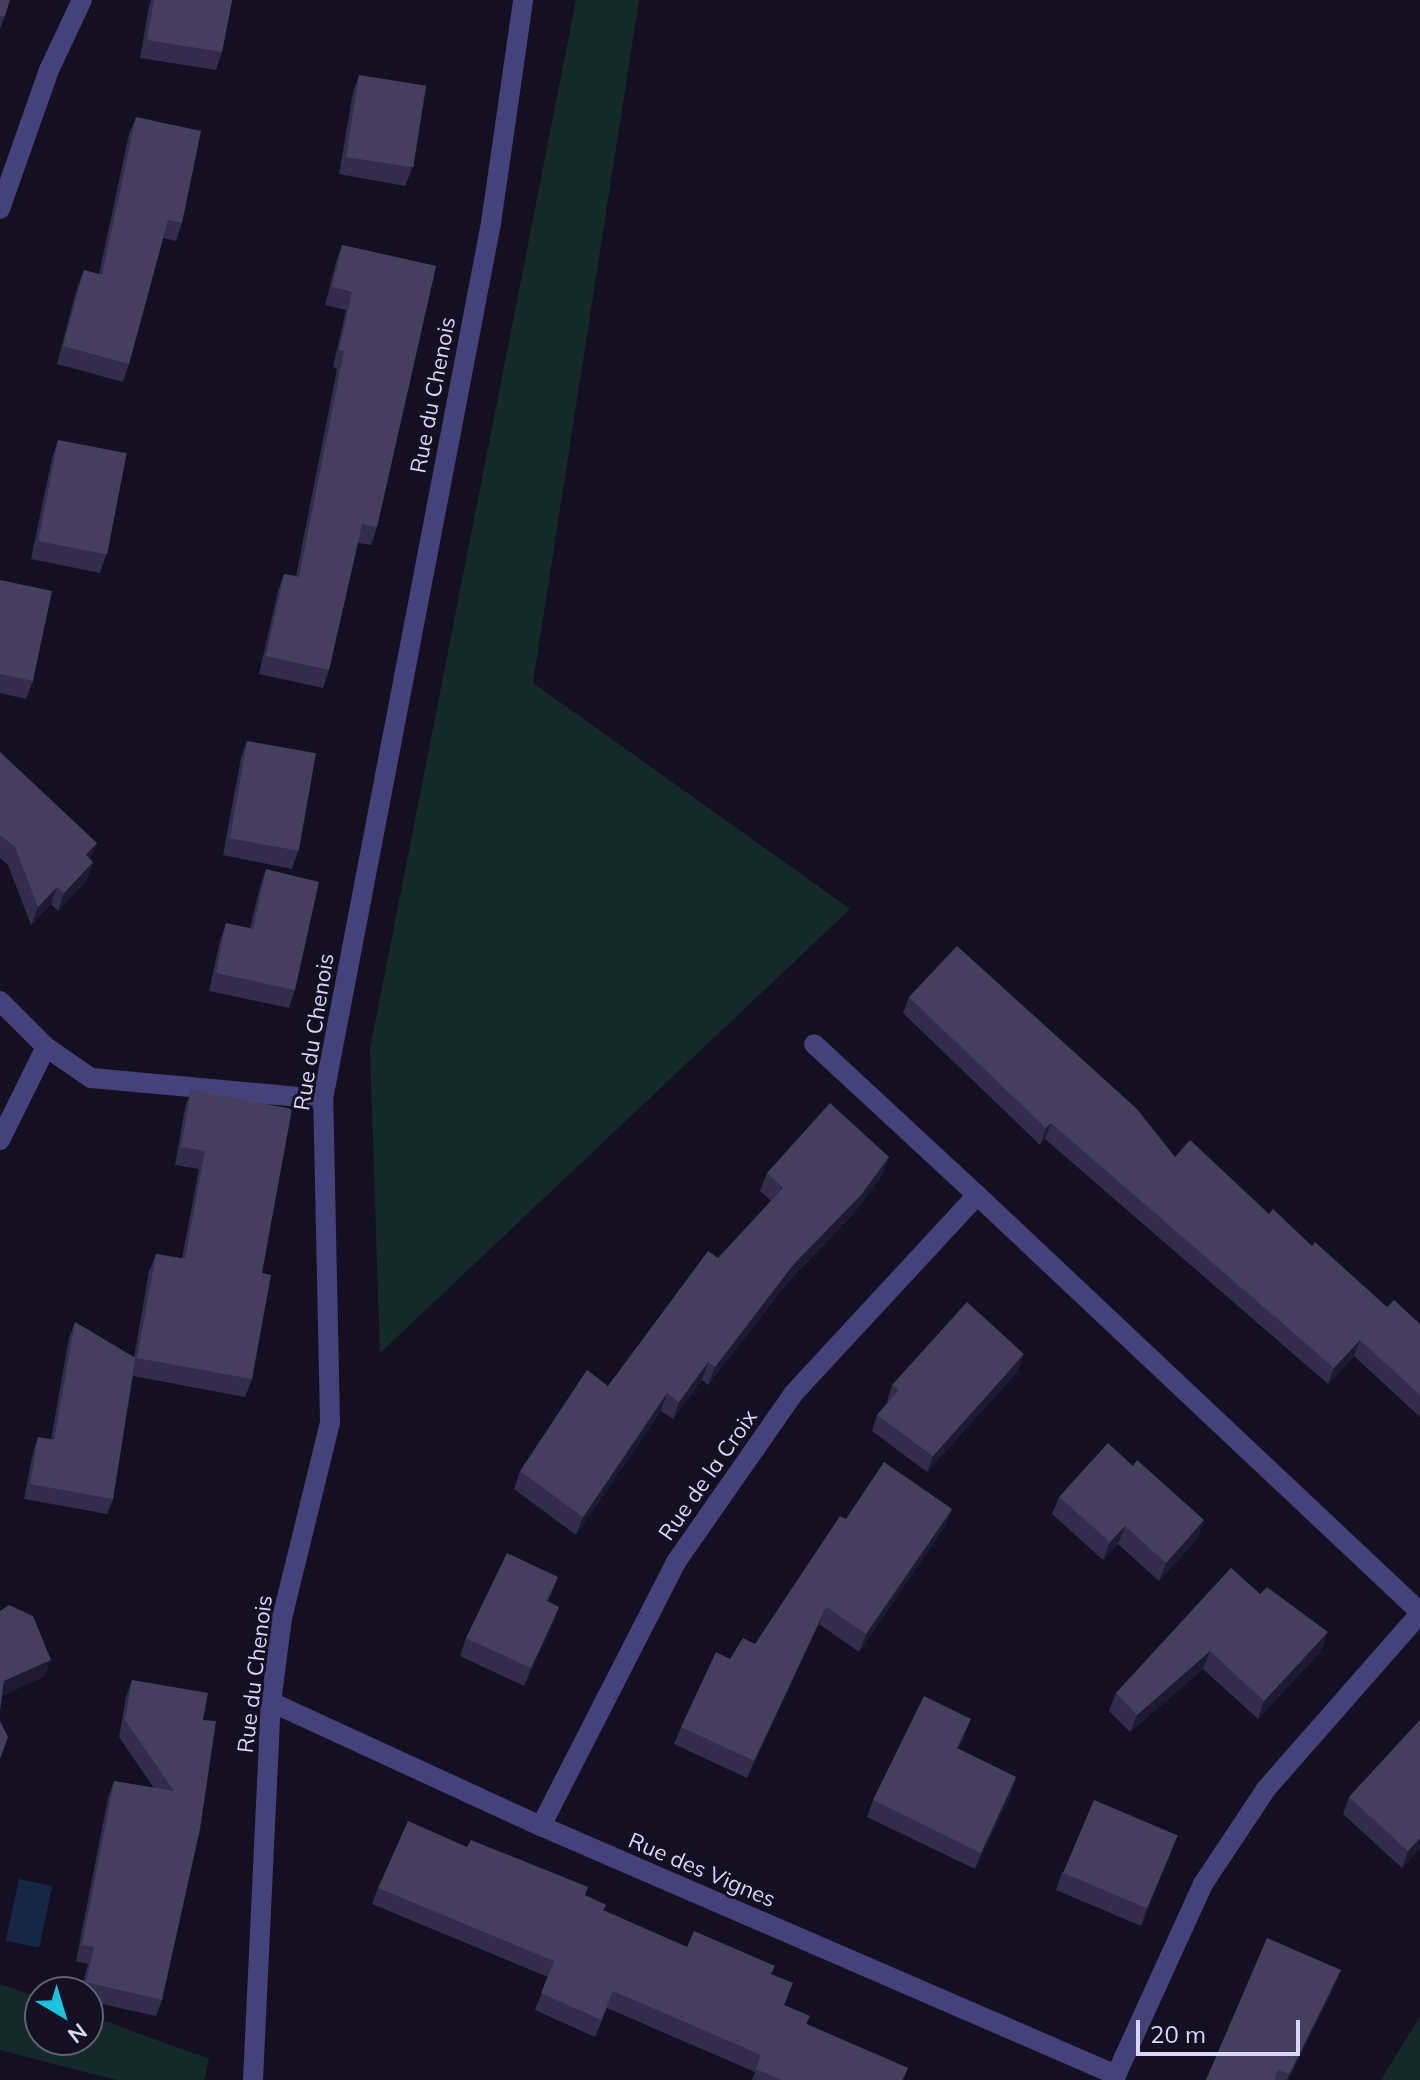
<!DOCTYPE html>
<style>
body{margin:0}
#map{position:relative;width:1420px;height:2080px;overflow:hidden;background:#141021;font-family:Mulish,sans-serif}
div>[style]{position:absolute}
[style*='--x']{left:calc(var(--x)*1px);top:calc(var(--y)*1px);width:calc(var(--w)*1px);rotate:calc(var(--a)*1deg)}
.green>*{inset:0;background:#142a2a}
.water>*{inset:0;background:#162745;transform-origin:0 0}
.street>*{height:20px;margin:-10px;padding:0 10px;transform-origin:10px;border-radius:10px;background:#45417a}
.wall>*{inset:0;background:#332c4c}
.shaded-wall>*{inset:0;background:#1f1933}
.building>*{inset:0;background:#453e5f;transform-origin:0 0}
span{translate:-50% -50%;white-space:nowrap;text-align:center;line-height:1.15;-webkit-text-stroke:6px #141021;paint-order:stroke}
.street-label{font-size:22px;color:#dbd5fa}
.north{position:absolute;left:24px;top:1976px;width:80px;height:80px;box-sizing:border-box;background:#141021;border:2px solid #645f78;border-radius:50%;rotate:142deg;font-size:22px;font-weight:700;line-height:32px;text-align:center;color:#dbd5fa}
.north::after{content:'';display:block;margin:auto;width:28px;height:36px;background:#1dc3de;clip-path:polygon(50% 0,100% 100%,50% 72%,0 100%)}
.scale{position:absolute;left:1136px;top:2020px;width:164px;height:36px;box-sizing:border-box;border:4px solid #dbd5fa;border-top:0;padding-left:10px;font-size:24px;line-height:28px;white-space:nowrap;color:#dbd5fa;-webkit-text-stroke:6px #141021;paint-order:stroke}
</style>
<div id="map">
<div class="green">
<div style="clip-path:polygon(576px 0,639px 0,533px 683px,850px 909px,380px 1353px,370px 1049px)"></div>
<div style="clip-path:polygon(0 1984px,40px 1998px,40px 2040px,88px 2040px,88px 2015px,209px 2059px,204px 2080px,117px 2080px,0 2050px)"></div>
<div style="clip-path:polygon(1420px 2016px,1420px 2080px,1381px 2080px)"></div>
</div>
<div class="water">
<div style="left:19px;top:1879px;width:34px;height:63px;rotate:12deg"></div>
</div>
<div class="street">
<div style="--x:0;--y:209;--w:147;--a:-70.6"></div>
<div style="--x:49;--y:70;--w:77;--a:-64.8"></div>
<div style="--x:0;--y:1001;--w:65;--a:45"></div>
<div style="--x:46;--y:1047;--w:55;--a:34.6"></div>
<div style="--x:91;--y:1078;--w:233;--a:5.2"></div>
<div style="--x:0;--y:1140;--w:104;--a:-63.7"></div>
<div style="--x:977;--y:1195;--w:608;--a:43.27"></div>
<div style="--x:271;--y:1702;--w:297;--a:24.7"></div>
<div style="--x:541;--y:1826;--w:627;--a:23.41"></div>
<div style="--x:1116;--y:2075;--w:210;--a:-65.5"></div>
<div style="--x:1203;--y:1884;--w:114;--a:-56.4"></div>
<div style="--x:1266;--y:1789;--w:233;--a:-48.7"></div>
<div style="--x:541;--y:1826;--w:297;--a:-62.9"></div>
<div style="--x:676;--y:1562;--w:205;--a:-55.1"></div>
<div style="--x:793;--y:1394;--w:271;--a:-47.2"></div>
<div style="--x:977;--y:1195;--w:222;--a:-137.2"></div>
<div style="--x:253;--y:2080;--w:378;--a:-87.3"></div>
<div style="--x:271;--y:1702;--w:85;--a:-82.5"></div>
<div style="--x:282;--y:1618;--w:202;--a:-76.2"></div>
<div style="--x:330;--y:1422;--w:323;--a:-91.2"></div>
<div style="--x:323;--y:1099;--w:892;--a:-79.14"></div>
<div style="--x:491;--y:223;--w:225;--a:-81.8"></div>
</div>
<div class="wall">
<div style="clip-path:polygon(0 0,5px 16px,0 29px)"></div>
<div style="clip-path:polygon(151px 0,232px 0,222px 52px,216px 70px,140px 58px,149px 6px)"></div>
<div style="clip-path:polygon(359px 75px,412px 169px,405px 186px,339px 174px,353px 92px)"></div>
<div style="clip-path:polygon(136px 117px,182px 223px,176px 241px,163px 238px,129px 364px,123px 382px,57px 364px,77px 288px,84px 270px,99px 274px,129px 134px)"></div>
<div style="clip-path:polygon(342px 245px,436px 266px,377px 527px,371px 545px,358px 543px,329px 670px,323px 688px,259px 674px,278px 591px,284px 574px,296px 576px,337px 369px,333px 367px,346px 310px,325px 305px,336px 262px)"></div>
<div style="clip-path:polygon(58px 440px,106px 555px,100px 573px,31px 559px,52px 458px)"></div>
<div style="clip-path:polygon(0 580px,33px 681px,26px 699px,0 693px)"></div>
<div style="clip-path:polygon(247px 741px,298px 851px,292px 869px,223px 855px,241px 758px)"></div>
<div style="clip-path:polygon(0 752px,93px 862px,87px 880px,58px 911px,51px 904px,31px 925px,8px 865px,0 858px)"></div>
<div style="clip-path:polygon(266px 869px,295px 990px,289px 1008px,209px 991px,220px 941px,226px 923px,250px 928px,260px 887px)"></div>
<div style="clip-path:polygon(909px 997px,1269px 1214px,1312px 1246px,1387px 1307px,1420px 1324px,1420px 1417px,1354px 1356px,1328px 1384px,1045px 1139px,1040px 1145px,903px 1013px)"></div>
<div style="clip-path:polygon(191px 1090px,262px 1273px,252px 1379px,245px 1397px,133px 1376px,113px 1499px,107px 1514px,24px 1499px,33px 1452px,38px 1437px,51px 1439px,69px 1338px,75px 1322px,134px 1357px,149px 1271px,156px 1254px,182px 1258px,199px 1169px,175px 1165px,185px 1108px)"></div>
<div style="clip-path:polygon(889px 1157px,882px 1175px,854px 1213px,787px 1283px,708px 1385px,702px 1380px,673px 1419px,661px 1411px,576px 1535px,514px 1489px,520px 1471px,608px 1386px,718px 1258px,771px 1201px,760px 1191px,767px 1173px)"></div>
<div style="clip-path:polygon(1018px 1371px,927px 1472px,872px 1431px,877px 1415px,888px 1402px,887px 1401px,892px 1385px)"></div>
<div style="clip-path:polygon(1059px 1497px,1198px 1538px,1159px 1581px,1118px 1544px,1103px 1560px,1052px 1514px)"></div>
<div style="clip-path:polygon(952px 1509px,945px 1526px,859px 1652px,819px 1624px,747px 1778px,674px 1744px,681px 1727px,730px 1659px,755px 1644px,846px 1519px)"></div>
<div style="clip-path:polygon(1231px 1568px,1322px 1650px,1258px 1719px,1203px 1669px,1130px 1732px,1109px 1711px,1116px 1693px)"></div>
<div style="clip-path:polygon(558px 1577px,548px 1601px,559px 1607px,553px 1624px,524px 1686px,460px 1656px,466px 1638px)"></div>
<div style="clip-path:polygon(132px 1680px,203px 1720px,162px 2000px,156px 2016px,88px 2001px,88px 1992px,81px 1992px,88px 1964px,76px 1961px,108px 1798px,114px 1781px,154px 1788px,119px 1737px,126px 1697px)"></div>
<div style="clip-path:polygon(1420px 1720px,1420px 1848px,1402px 1868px,1343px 1814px,1349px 1797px)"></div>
<div style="clip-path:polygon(965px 1735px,958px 1749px,1016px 1777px,1011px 1794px,975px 1869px,867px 1817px,873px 1800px)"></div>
<div style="clip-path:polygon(467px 1847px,606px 1905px,603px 1911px,687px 1947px,772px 1975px,785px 2005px,807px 2024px,908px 2068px,903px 2080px,752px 2080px,755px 2072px,607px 2008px,595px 2037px,535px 2010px,548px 1977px,372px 1904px,378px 1888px)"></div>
<div style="clip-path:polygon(1171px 1852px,1141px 1926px,1056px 1890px,1062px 1872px)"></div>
<div style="clip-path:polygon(1334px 1988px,1288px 2080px,1206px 2080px)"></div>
</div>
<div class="shaded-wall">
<div style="clip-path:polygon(97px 843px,90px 861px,86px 855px)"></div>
<div style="clip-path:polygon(93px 862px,87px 880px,58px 911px,64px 893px)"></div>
<div style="clip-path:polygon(57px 887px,51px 904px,31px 925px,38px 907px)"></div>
<div style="clip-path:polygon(1051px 1123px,1045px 1139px,1040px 1145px,1046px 1128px)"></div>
<div style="clip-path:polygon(889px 1157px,882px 1175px,854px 1213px,787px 1283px,708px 1385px,715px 1367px,793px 1265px)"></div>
<div style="clip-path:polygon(1360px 1340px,1354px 1356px,1328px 1384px,1334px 1368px)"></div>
<div style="clip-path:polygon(1024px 1354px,1018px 1371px,927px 1472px,933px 1456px)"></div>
<div style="clip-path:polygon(708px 1362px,702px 1380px,673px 1419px,679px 1402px)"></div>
<div style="clip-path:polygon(667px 1393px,661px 1411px,576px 1535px,583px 1517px)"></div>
<div style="clip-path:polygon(952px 1509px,945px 1526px,859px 1652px,866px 1634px)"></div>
<div style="clip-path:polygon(1204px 1520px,1198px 1538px,1159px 1581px,1166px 1563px)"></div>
<div style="clip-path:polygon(1125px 1526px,1118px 1544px,1103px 1560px,1110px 1542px)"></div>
<div style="clip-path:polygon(559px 1607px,553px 1624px,524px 1686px,531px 1668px)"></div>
<div style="clip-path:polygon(826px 1607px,819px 1624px,747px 1778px,754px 1761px)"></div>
<div style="clip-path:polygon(1328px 1632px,1322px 1650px,1258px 1719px,1264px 1701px)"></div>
<div style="clip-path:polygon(1210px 1651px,1203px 1669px,1130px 1732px,1137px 1715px)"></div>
<div style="clip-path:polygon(51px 1660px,44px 1677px,0 1697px,4px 1681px)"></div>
<div style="clip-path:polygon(971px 1719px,965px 1735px,951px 1764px,957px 1748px)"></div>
<div style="clip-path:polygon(1016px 1777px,1011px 1794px,975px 1869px,981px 1853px)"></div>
<div style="clip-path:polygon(1178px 1835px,1171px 1852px,1141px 1926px,1147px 1908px)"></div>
<div style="clip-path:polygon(1420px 1838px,1420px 1848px,1402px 1868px,1408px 1851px)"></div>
<div style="clip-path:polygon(1341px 1970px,1334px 1988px,1288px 2080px,1287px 2080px)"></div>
</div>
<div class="building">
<div style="clip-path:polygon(0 0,10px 0,5px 16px,0 16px)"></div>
<div style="clip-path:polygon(154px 0,232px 0,222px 52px,147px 40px)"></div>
<div style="left:359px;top:75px;width:68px;height:83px;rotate:9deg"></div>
<div style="clip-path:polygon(136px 117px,201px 131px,182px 223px,168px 220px,129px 364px,63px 346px,84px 270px,102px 275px)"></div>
<div style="clip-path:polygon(342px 245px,436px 266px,377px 527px,362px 524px,329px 670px,266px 656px,284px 574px,299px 577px,344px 351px,339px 350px,352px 292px,332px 287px)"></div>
<div style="left:58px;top:440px;width:70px;height:103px;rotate:11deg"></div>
<div style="clip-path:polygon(0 580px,52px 591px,33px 681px,0 674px)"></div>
<div style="left:247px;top:741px;width:70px;height:99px;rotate:10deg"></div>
<div style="clip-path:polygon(0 752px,97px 843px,86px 855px,93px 862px,64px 893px,57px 887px,38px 907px,15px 847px,0 835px)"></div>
<div style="clip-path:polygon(266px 869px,319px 882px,295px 990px,216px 973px,226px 923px,253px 929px)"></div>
<div style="clip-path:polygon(957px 946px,1137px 1109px,1175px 1157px,1190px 1140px,1269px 1214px,1273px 1209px,1312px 1246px,1315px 1242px,1387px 1307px,1394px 1300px,1420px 1324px,1420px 1395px,1360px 1340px,1334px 1368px,1051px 1123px,1046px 1128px,909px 997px)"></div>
<div style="clip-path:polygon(191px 1090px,292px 1109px,262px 1273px,271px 1275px,252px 1379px,137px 1358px,156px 1254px,185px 1259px,205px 1151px,181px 1147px)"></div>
<div style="clip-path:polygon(830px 1103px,889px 1157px,861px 1195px,793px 1265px,715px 1367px,708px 1362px,679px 1402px,667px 1393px,583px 1517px,520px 1471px,587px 1370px,608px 1386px,708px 1251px,718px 1258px,783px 1188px,767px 1173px)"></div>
<div style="clip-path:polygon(967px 1302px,1024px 1354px,933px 1456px,877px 1415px,899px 1390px,892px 1385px)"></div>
<div style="clip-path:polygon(75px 1322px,135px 1358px,113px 1499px,30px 1484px,38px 1437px,54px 1440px)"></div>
<div style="clip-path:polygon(1108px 1443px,1133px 1466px,1137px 1460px,1204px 1520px,1166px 1563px,1125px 1526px,1110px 1542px,1059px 1497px)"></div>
<div style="clip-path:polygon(884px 1462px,952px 1509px,866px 1634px,826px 1607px,754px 1761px,681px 1727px,716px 1652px,730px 1659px,743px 1638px,755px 1644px,840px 1516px,846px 1519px)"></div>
<div style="clip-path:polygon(507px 1553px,558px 1577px,546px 1601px,559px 1607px,531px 1668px,466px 1638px)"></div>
<div style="clip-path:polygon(1231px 1568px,1260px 1594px,1267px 1587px,1328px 1632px,1264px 1701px,1210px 1651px,1137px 1715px,1116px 1693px)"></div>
<div style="clip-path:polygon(9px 1605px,33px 1616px,51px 1660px,4px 1681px,0 1710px,0 1611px)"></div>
<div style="clip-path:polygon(132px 1680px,208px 1693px,203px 1720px,216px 1721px,200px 1829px,162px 2000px,86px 1982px,94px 1947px,82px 1945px,114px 1781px,174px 1791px,125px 1720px)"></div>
<div style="clip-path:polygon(924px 1696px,971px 1719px,957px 1748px,1016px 1777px,981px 1853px,873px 1800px)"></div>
<div style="clip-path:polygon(1420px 1720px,1420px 1838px,1408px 1851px,1349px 1797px)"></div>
<div style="clip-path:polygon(0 1721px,8px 1737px,0 1759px)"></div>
<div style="left:1094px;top:1800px;width:91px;height:79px;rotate:23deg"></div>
<div style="clip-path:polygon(408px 1821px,467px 1847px,471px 1840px,588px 1887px,585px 1895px,606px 1905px,603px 1910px,687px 1947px,694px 1931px,775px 1966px,771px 1974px,793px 1983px,784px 2005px,810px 2016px,806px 2024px,908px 2068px,902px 2080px,782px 2080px,756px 2069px,761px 2055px,613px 1991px,601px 2020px,541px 1993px,554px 1961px,378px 1888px)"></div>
<div style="clip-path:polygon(1267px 1938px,1341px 1970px,1289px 2074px,1278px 2070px,1274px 2080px,1206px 2080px)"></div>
</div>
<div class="street-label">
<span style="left:433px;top:395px;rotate:-79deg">Rue du Chenois</span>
<span style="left:314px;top:1032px;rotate:-81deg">Rue du Chenois</span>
<span style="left:708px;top:1475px;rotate:-55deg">Rue de la Croix</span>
<span style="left:255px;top:1674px;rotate:-83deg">Rue du Chenois</span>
<span style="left:702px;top:1870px;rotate:23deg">Rue des Vignes</span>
</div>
<div class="north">N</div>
<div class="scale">20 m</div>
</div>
